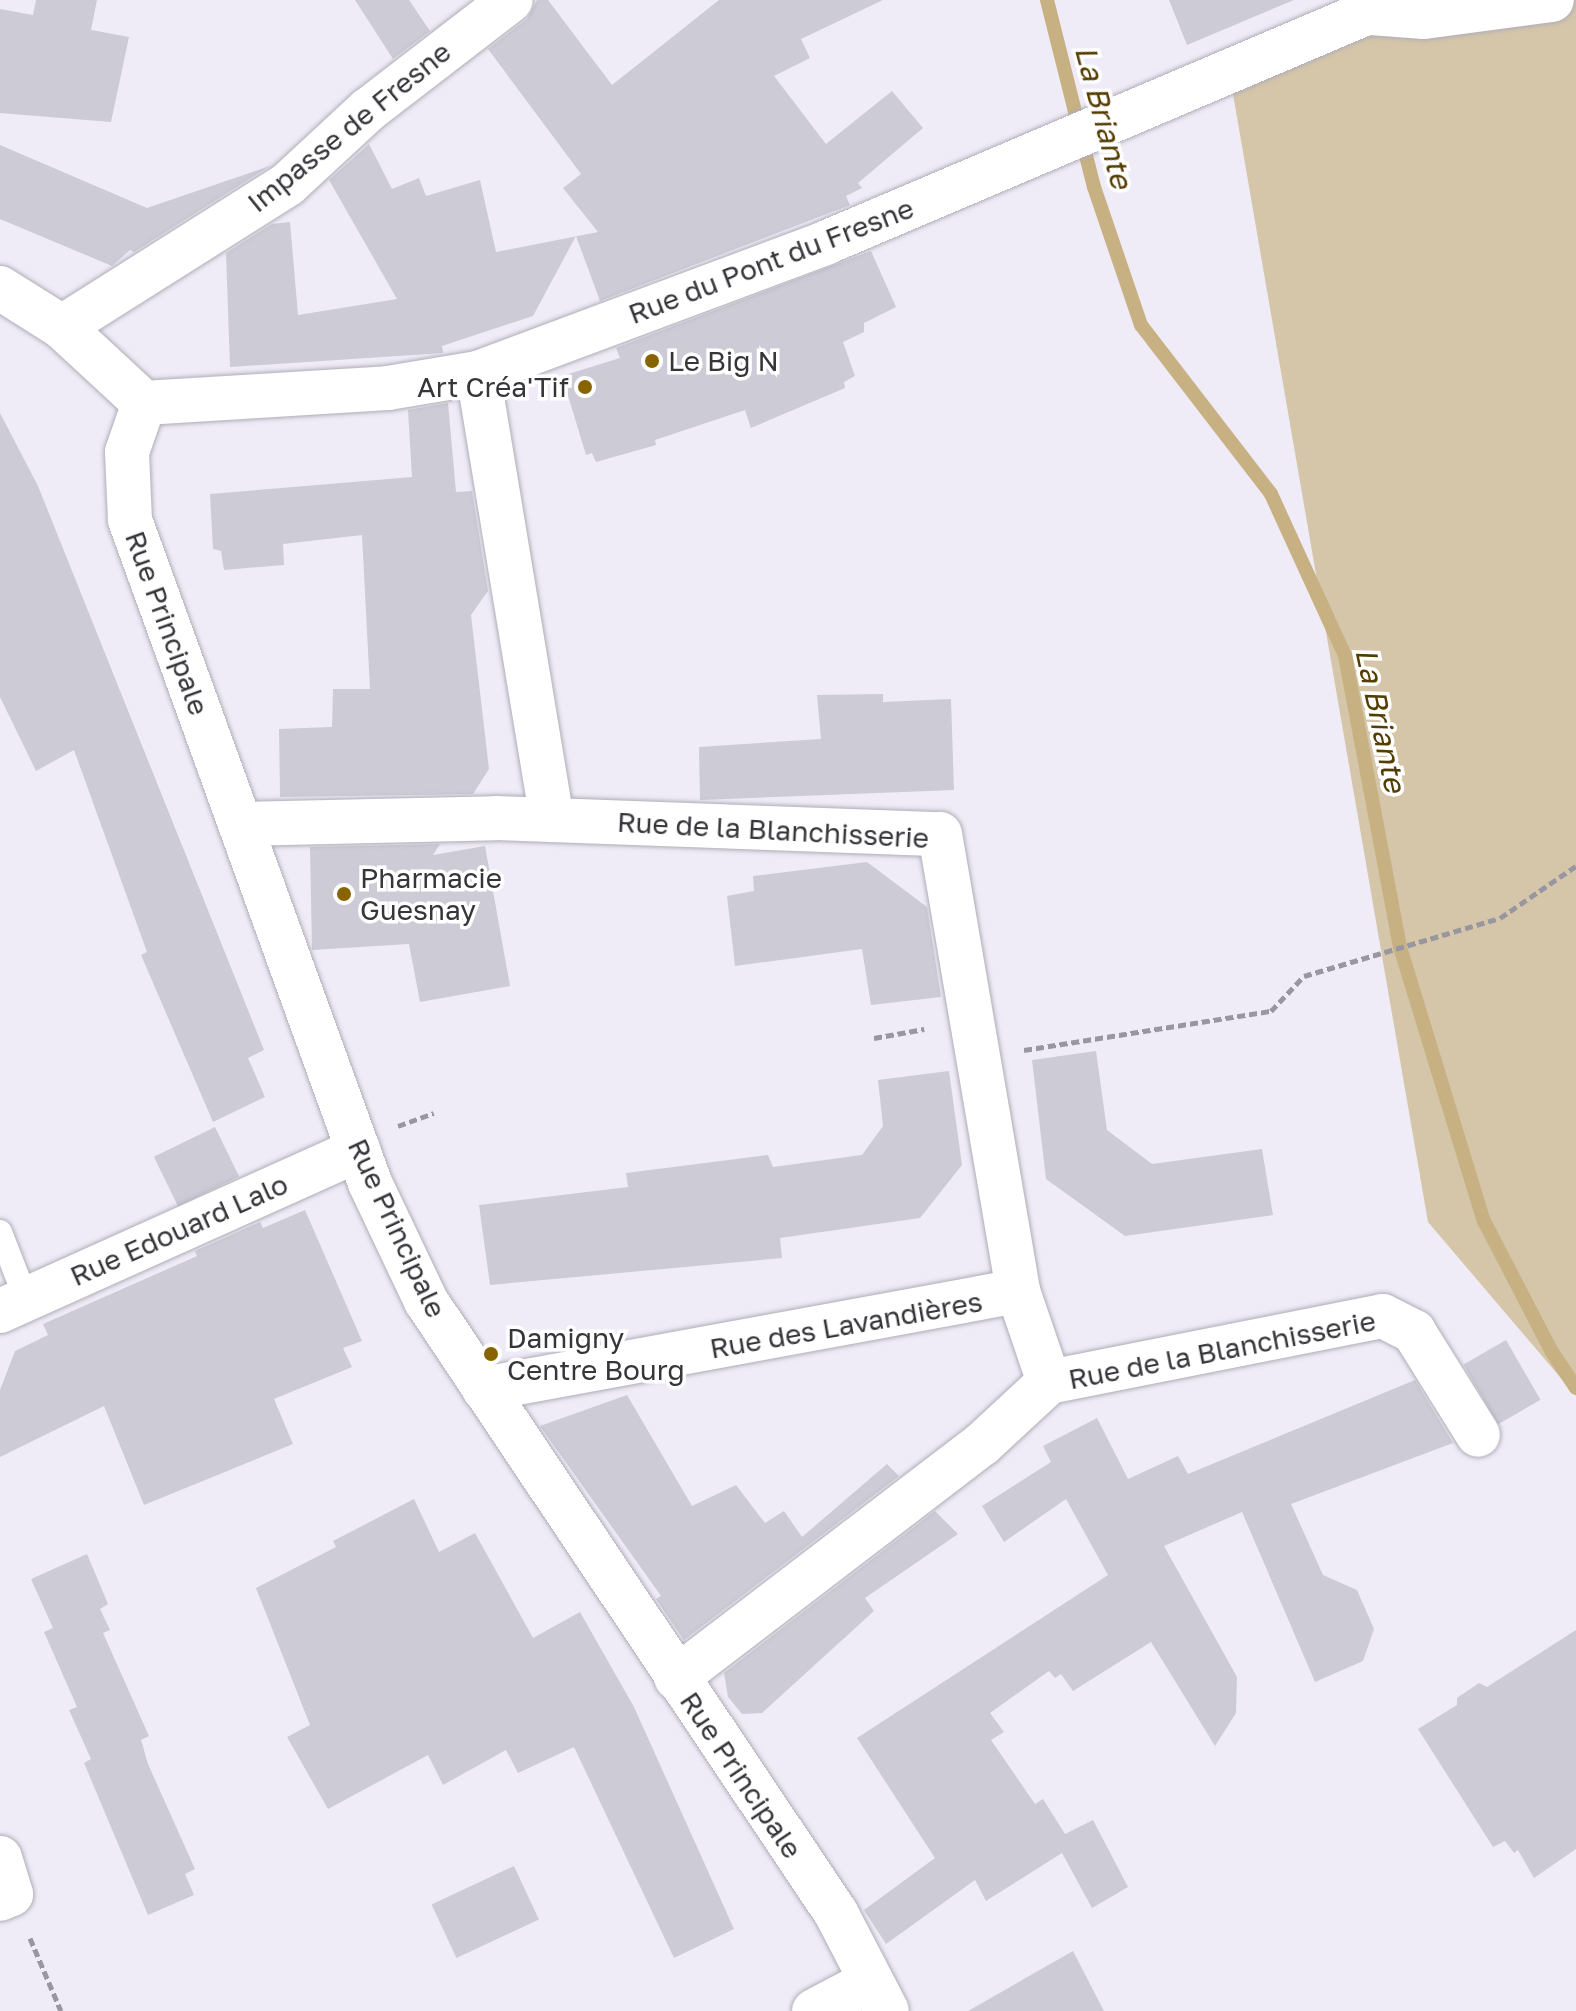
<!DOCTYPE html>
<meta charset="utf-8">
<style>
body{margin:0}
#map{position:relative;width:1576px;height:2011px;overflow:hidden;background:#efecf7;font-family:"Golos Text",sans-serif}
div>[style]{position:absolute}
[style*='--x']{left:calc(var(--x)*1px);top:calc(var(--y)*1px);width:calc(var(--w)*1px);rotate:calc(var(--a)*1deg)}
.green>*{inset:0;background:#d5c6a9}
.stream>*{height:14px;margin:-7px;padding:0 7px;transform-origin:7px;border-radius:7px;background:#c7b082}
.building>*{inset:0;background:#cdcbd5;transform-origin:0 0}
.path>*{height:5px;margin-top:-2.5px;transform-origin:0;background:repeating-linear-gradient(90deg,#98969e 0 8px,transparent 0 12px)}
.roads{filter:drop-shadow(0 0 2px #afadb7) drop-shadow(0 0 2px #afadb7)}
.service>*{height:24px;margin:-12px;padding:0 12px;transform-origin:12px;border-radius:12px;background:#fff}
.minor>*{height:44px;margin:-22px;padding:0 22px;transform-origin:22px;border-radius:22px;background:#fff}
.tertiary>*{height:44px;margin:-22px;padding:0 22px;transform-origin:22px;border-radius:22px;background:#fff}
.secondary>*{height:44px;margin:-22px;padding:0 22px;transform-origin:22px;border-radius:22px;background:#fff}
.dots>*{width:22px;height:22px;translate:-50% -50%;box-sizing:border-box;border:4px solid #fff;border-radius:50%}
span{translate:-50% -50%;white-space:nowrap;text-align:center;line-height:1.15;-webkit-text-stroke:7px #fff;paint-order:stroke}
.street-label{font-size:28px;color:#363539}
.poi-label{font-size:28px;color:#363539}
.left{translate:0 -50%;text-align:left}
.right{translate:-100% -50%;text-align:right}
.water-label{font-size:30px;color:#543d00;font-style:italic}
</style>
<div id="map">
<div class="green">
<div style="clip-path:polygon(1494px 0,1576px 0,1576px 1396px,1428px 1222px,1229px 71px)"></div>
</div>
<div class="stream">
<div style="--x:1047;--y:0;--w:193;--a:75.9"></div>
<div style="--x:1094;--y:187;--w:146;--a:71.2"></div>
<div style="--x:1141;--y:325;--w:213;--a:52.4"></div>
<div style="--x:1271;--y:494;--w:178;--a:65.4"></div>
<div style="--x:1345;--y:656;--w:296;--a:79.3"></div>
<div style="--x:1400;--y:947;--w:287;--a:73"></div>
<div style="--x:1484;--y:1221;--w:148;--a:62.6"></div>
<div style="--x:1552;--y:1352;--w:43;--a:56.3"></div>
</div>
<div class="building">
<div style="clip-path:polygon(36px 0,97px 0,91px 30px,129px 37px,111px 122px,0 113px,0 9px,33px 15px)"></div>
<div style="clip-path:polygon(355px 0,409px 0,430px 31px,393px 59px)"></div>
<div style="clip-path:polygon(537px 0,548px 0,612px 85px,719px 0,883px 0,801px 39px,810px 58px,774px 76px,826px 144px,892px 91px,923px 128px,858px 183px,862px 188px,846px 196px,850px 205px,600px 301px,576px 236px,533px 316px,442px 346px,443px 353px,230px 367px,226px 253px,272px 224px,290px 222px,298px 315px,397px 299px,329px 180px,369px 144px,392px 189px,419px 178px,426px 196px,480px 180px,496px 252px,598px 232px,563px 188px,581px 174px,488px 49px,527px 19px)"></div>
<div style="clip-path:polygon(1169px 0,1294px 0,1187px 45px)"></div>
<div style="clip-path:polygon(0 145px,147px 208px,270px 166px,134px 252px,130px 250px,112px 266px,0 219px)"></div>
<div style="clip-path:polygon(871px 251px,896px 307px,864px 323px,864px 332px,843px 342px,855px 376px,844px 382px,845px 388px,751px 428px,745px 410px,655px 440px,656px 445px,596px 462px,592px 453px,586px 455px,562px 376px,620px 358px,616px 348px)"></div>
<div style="clip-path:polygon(448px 403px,456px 492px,472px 491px,488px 591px,471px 615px,489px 769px,473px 794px,280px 797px,279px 729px,332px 727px,333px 689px,370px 689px,362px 535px,283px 544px,284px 565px,224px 570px,221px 551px,213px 549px,210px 494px,412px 477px,408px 410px)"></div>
<div style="clip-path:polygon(0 413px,38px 486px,264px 1050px,248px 1058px,265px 1097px,213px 1122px,141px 955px,147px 952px,74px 750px,36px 771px,0 697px)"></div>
<div style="clip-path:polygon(883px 694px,883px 702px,951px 699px,954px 790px,700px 800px,699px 747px,821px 739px,817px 695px)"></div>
<div style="clip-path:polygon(440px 844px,433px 855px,485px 846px,510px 986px,420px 1002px,409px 944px,312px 950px,310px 847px)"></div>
<div style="clip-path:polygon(867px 862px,927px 907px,941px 997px,871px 1005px,862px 949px,735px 966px,727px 896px,754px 891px,753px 876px)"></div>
<div style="clip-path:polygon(1096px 1051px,1107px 1130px,1152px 1164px,1262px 1149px,1273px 1215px,1125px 1236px,1046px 1179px,1032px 1060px)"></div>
<div style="clip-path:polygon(949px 1071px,962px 1165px,920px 1218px,780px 1238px,782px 1258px,490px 1285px,479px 1205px,628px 1187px,626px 1173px,768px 1155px,773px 1167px,862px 1155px,883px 1126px,878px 1080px)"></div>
<div style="left:215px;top:1127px;width:55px;height:68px;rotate:64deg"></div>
<div style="clip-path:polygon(305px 1210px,362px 1341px,343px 1348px,352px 1367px,274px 1399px,293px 1444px,144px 1505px,104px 1406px,0 1457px,0 1390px,15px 1351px,48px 1335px,43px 1324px,197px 1256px,195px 1251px,260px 1222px,263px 1228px)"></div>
<div style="left:1506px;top:1340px;width:69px;height:49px;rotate:60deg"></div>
<div style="clip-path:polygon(1415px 1380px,1453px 1443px,1291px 1504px,1323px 1575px,1357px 1590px,1374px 1629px,1363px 1661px,1315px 1682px,1242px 1512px,1164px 1546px,1237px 1677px,1236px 1713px,1215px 1746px,1151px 1642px,1073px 1691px,1061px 1674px,1055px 1678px,1049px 1671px,990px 1713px,1004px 1732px,991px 1740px,1035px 1804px,1043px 1799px,1065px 1834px,1093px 1820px,1128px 1887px,1092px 1908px,1062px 1853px,986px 1901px,975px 1880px,886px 1944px,864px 1910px,935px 1858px,857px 1738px,1108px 1575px,1066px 1499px,1004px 1542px,982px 1506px,1051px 1462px,1043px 1446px,1097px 1418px,1128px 1479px,1178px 1456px,1188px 1474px)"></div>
<div style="clip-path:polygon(627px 1395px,692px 1506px,736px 1485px,765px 1523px,784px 1511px,802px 1537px,887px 1464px,899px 1476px,684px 1640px,656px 1599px,661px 1596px,540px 1426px)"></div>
<div style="clip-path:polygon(414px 1499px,439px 1552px,475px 1533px,533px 1638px,580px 1612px,634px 1707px,734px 1929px,674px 1958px,574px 1747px,518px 1773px,506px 1750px,443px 1785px,428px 1755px,328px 1809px,287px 1737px,310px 1725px,256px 1588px,336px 1547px,333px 1541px)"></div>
<div style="clip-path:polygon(935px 1511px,958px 1534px,865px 1598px,874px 1611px,762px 1713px,742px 1714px,728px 1697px,724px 1673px)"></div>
<div style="clip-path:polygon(87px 1554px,108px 1604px,100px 1609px,110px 1630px,103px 1633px,149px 1736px,141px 1740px,148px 1764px,195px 1869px,185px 1874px,194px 1895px,148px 1915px,84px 1763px,91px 1759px,69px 1710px,77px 1707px,44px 1632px,53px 1628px,31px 1579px)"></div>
<div style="clip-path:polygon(1576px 1630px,1576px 1849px,1534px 1878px,1518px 1850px,1514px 1853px,1505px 1841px,1493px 1847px,1418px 1729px,1457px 1705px,1457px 1698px,1479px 1683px,1487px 1687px)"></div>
<div style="left:514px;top:1866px;width:59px;height:91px;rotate:65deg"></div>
<div style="clip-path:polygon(1073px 1951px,1104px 2011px,968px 2011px)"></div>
</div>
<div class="path">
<div style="--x:874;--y:1038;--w:51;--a:-10.2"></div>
<div style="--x:1024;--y:1050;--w:250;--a:-9"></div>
<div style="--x:1271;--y:1011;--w:48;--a:-46.7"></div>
<div style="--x:1304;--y:976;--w:204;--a:-16.5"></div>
<div style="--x:1500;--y:918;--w:92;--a:-34.4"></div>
<div style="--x:398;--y:1126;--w:38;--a:-20"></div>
<div style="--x:30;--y:1938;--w:79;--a:67"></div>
</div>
<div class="roads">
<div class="service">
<div style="--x:0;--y:1232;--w:72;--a:68.8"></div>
</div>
<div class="minor">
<div style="--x:62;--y:327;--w:267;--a:-32.3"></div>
<div style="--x:288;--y:184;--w:109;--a:-42.8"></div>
<div style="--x:368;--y:110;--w:180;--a:-37.6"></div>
<div style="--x:478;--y:373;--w:453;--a:80.6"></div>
<div style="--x:240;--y:824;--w:256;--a:-1.3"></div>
<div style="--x:496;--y:818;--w:444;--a:2.1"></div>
<div style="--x:940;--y:834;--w:464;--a:80.3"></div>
<div style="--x:1018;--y:1291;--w:96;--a:71.2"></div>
<div style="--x:1049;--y:1382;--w:91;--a:137.2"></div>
<div style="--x:982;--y:1444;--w:385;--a:142.6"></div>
<div style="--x:0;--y:1311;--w:393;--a:-24.2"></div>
<div style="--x:1049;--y:1382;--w:340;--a:-11.2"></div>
<div style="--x:1383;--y:1316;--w:35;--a:27"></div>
<div style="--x:1414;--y:1332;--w:121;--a:58.1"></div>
<div style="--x:484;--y:1389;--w:543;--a:-10.4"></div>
<div style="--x:0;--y:1858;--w:38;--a:73"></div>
<div style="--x:11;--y:1894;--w:12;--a:156"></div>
<div style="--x:814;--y:2011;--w:64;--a:-27.8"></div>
</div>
<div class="tertiary">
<div style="--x:144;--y:403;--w:52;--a:109.1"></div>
<div style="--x:127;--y:452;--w:68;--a:87.5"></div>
<div style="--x:130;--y:520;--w:705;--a:70.1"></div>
<div style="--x:370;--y:1183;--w:131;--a:64.6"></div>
<div style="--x:426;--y:1301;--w:737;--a:56.18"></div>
<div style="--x:836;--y:1913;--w:110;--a:62.5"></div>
</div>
<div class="secondary">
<div style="--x:1371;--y:13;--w:53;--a:4.3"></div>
<div style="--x:1424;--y:17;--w:129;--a:-7.6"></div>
<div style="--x:0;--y:288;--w:73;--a:32.2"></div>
<div style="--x:62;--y:327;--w:112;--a:42.8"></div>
<div style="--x:144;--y:403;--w:244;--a:-3.5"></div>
<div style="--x:388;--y:388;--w:91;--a:-9.5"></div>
<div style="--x:478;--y:373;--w:371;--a:-20.5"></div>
<div style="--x:825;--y:243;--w:621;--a:-23.02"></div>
</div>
</div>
<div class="dots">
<div style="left:652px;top:361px;background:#886400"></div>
<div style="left:585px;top:387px;background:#886400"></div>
<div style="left:344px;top:894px;background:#886400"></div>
<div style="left:491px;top:1354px;background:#886400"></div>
</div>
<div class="street-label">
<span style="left:349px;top:127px;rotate:-39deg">Impasse de Fresne</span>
<span style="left:771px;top:261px;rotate:-21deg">Rue du Pont du Fresne</span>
<span style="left:167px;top:623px;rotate:70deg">Rue Principale</span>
<span style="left:773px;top:830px;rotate:3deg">Rue de la Blanchisserie</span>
<span style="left:397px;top:1228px;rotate:65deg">Rue Principale</span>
<span style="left:179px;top:1230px;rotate:-24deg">Rue Edouard Lalo</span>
<span style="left:846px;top:1325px;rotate:-10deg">Rue des Lavandières</span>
<span style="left:1222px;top:1350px;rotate:-11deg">Rue de la Blanchisserie</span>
<span style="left:741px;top:1775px;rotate:56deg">Rue Principale</span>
</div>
<div class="poi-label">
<span class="left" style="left:668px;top:361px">Le Big N</span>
<span class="right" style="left:569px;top:387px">Art Créa'Tif</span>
<span class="left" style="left:360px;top:894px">Pharmacie<br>Guesnay</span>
<span class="left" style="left:507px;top:1354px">Damigny<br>Centre Bourg</span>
</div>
<div class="water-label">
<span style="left:1104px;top:117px;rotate:75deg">La Briante</span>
<span style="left:1381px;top:720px;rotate:78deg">La Briante</span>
</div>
</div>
